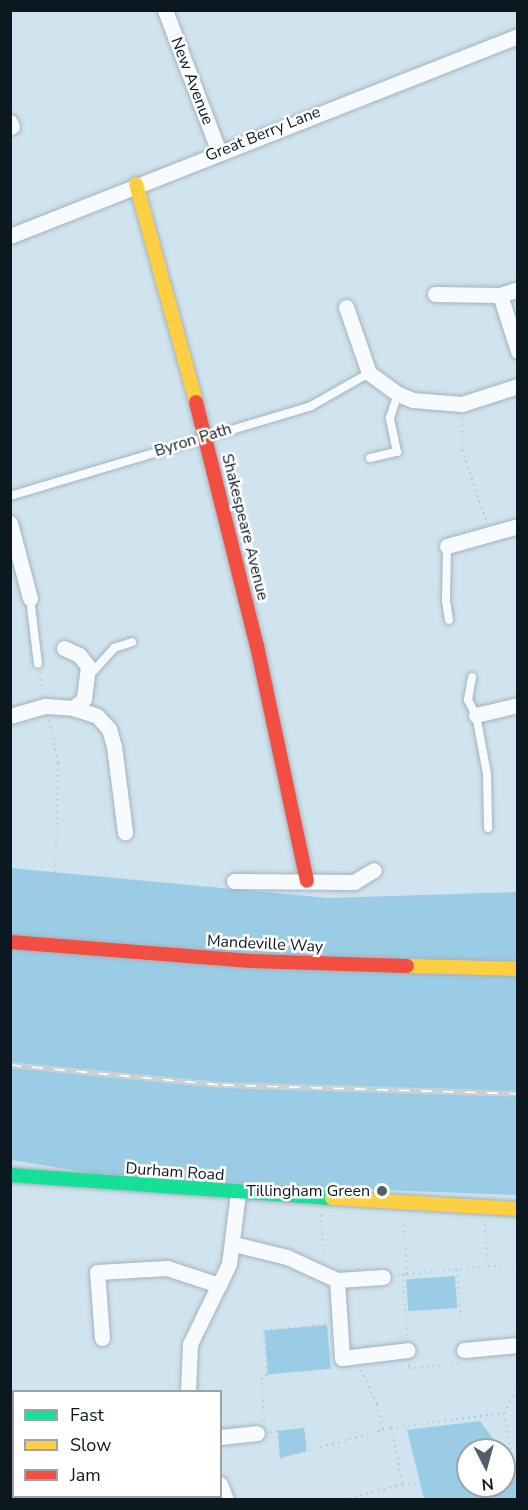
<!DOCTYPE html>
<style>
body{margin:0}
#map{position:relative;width:528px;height:1510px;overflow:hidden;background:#d0e4ef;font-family:"Nunito Sans",sans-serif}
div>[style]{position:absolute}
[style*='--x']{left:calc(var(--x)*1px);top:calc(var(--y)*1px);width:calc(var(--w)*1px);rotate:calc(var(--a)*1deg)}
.green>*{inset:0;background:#9acce6;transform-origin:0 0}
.path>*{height:2px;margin-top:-1px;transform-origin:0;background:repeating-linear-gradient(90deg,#bdc5c8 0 1.5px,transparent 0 6px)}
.roads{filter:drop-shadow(0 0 2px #a3b3bc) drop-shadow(0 0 2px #a3b3bc)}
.lane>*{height:8px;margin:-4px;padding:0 4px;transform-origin:4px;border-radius:4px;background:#f8fbfd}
.street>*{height:15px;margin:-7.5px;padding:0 7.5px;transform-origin:7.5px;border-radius:7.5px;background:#f8fbfd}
.fast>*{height:14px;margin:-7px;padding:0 7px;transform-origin:7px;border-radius:7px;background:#16e098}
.slow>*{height:14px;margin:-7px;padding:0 7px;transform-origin:7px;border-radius:7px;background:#ffcf43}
.jam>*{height:14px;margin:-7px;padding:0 7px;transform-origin:7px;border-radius:7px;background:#f24e42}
.rail>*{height:6px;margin-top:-3px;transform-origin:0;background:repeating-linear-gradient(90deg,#fff 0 11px,#cbd1d5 0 22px);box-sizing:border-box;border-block:2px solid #cbd1d5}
.dots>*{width:16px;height:16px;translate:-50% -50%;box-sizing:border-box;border:3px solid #fff;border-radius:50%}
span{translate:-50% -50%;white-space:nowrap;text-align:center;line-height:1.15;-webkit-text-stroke:5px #fff;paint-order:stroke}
.street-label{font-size:16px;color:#0b1820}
.poi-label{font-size:16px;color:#0b1820}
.right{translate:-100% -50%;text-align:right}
.frame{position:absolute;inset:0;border:12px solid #0b1820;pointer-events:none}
.legend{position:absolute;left:12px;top:1390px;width:210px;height:108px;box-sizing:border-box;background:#fff;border:2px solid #9da3a6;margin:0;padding:8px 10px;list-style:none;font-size:18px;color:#0b1820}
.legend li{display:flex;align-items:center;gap:12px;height:30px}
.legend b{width:30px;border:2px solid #9da3a6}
.north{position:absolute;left:456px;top:1438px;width:60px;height:60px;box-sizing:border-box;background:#fff;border:2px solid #9da3a6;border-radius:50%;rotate:174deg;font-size:16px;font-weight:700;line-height:24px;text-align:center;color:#0b1820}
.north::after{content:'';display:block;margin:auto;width:21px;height:27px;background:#505f68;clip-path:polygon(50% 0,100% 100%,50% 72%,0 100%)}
</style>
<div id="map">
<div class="green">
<div style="clip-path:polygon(10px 868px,328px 898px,517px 892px,517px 1195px,279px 1186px,92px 1173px,11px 1160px)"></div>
<div style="left:455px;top:1276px;width:32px;height:49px;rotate:86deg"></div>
<div style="left:327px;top:1325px;width:44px;height:63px;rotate:85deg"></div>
<div style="clip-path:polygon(480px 1421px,501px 1450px,468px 1450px,468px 1486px,504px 1486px,504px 1454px,513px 1465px,517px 1465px,517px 1499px,424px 1499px,407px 1430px)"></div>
<div style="clip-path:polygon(304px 1428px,307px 1451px,280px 1458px,278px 1431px)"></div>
</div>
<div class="path">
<div style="--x:462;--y:419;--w:31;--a:90"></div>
<div style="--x:462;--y:450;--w:74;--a:71.1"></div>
<div style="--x:40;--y:673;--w:18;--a:81"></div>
<div style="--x:49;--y:720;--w:44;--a:78.2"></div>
<div style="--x:58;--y:763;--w:124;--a:91.4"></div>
<div style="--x:10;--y:882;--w:307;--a:7.3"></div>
<div style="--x:315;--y:921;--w:203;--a:0.6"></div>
<div style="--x:10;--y:921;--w:379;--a:3.8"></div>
<div style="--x:321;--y:1215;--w:42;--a:85.9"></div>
<div style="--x:485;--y:1224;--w:42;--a:85.9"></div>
<div style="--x:488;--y:1266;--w:30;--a:2"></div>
<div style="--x:457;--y:1269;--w:66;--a:85.7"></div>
<div style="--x:403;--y:1274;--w:61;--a:86.2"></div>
<div style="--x:407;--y:1274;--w:81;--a:-5.6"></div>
<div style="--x:398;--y:1275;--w:9;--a:-6"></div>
<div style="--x:407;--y:1274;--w:53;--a:-94.3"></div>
<div style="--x:326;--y:1325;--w:62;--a:175.4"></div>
<div style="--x:264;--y:1330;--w:44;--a:86.1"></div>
<div style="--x:267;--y:1374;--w:65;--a:-5.3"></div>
<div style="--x:409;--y:1365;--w:3;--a:90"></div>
<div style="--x:409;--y:1368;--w:51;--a:-4.5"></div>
<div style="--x:361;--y:1370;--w:38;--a:65"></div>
<div style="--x:377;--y:1404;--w:27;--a:77"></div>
<div style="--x:383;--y:1430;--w:8;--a:-14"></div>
<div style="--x:391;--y:1428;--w:57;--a:77.9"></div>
<div style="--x:403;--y:1484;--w:65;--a:0"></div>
<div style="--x:504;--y:1413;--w:70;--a:80.1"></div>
<div style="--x:264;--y:1420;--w:40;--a:-94.3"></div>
<div style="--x:261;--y:1380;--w:8;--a:-45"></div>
<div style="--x:391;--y:1428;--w:114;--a:-7.6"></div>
<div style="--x:504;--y:1413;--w:28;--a:-60"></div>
<div style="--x:279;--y:1431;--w:25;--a:-7"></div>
<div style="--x:304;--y:1428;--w:23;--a:83"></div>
<div style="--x:270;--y:1432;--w:8;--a:-7"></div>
<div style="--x:278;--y:1431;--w:27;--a:86"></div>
<div style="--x:280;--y:1458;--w:107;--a:-15.2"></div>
<div style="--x:504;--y:1483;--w:14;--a:0"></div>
<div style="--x:481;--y:1486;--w:15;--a:74"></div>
<div style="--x:343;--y:1500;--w:62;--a:-14.9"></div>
</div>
<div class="roads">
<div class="lane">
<div style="--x:370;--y:458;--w:28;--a:-13"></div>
<div style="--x:397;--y:452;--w:35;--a:-102"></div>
<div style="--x:390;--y:418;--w:25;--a:-72"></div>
<div style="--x:10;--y:496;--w:314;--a:-16.6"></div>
<div style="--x:311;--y:406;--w:67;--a:-29.6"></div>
<div style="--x:447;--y:546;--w:55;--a:91"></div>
<div style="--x:446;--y:601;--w:19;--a:81"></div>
<div style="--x:30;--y:598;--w:66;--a:83.1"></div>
<div style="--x:89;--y:676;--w:38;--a:-48"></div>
<div style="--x:114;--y:648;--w:19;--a:-18"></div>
<div style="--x:472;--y:677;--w:23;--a:100"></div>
<div style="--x:468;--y:700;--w:17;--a:62"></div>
<div style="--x:476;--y:715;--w:60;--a:79.4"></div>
<div style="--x:487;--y:774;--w:54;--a:88.9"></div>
</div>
<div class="street">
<div style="--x:165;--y:10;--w:152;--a:69.2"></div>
<div style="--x:10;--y:122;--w:5;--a:68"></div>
<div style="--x:10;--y:236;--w:546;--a:-21.49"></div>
<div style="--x:435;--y:294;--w:65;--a:0.9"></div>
<div style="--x:500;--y:295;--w:19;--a:-18"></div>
<div style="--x:500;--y:295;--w:59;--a:72.2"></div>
<div style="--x:346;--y:307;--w:70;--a:70.8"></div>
<div style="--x:369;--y:373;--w:36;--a:36"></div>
<div style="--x:398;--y:394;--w:16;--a:22"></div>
<div style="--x:413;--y:400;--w:49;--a:4.7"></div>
<div style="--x:462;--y:404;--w:59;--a:-17.8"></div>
<div style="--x:10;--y:523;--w:78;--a:75.1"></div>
<div style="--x:447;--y:546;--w:74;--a:-15.7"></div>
<div style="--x:64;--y:648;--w:17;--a:25"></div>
<div style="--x:79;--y:655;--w:14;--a:51"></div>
<div style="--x:88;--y:666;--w:33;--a:97"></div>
<div style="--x:84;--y:699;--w:14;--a:141"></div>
<div style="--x:476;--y:715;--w:43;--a:-13.4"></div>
<div style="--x:10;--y:716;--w:37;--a:-16"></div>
<div style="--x:46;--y:706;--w:27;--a:4"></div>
<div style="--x:73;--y:708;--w:25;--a:18"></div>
<div style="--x:97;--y:716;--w:18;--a:47"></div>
<div style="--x:109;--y:729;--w:18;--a:74"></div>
<div style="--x:114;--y:746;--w:87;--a:82.7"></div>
<div style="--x:234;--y:881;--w:120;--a:0.5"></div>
<div style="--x:354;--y:882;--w:23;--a:-31"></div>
<div style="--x:234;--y:1244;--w:55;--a:13.8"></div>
<div style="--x:287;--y:1257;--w:55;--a:24.7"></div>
<div style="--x:337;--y:1280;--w:46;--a:-3.7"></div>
<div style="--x:337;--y:1280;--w:78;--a:86.3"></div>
<div style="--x:342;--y:1358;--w:66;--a:-6.9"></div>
<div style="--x:102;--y:1338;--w:66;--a:-94.3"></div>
<div style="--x:97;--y:1272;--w:70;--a:-3.3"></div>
<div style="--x:167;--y:1268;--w:55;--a:18.1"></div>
<div style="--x:464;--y:1350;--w:54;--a:-5.3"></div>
<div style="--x:188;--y:1392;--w:48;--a:-87.6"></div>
<div style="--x:190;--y:1344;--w:89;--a:-64"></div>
<div style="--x:229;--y:1264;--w:72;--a:-82.8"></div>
<div style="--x:220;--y:1437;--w:37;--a:-6"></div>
<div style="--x:220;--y:1484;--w:17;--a:69"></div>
</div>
<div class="fast">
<div style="--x:10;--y:1175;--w:323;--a:4.1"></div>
</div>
<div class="slow">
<div style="--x:136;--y:184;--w:226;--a:74.6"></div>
<div style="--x:407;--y:966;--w:111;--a:1.5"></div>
<div style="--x:332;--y:1198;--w:186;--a:3.4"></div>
</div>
<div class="jam">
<div style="--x:196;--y:402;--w:252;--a:76"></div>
<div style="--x:257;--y:646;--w:240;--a:78"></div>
<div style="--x:10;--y:942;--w:242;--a:4.5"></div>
<div style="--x:251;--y:961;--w:156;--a:1.8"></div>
</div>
</div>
<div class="rail">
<div style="--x:10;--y:1065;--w:214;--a:5.4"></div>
<div style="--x:223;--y:1085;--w:295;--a:1.7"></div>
</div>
<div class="dots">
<div style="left:382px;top:1191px;background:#505f68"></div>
</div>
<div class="street-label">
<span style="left:192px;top:81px;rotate:69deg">New Avenue</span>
<span style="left:263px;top:134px;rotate:-22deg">Great Berry Lane</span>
<span style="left:193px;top:440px;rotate:-17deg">Byron Path</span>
<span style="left:245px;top:527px;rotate:76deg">Shakespeare Avenue</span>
<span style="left:265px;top:944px;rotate:3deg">Mandeville Way</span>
<span style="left:175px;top:1172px;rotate:4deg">Durham Road</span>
</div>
<div class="poi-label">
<span class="right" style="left:370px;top:1191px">Tillingham Green</span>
</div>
<div class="frame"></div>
<ul class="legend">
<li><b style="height:8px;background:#16e098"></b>Fast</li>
<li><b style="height:8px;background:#ffcf43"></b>Slow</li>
<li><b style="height:8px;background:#f24e42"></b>Jam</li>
</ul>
<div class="north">N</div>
</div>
